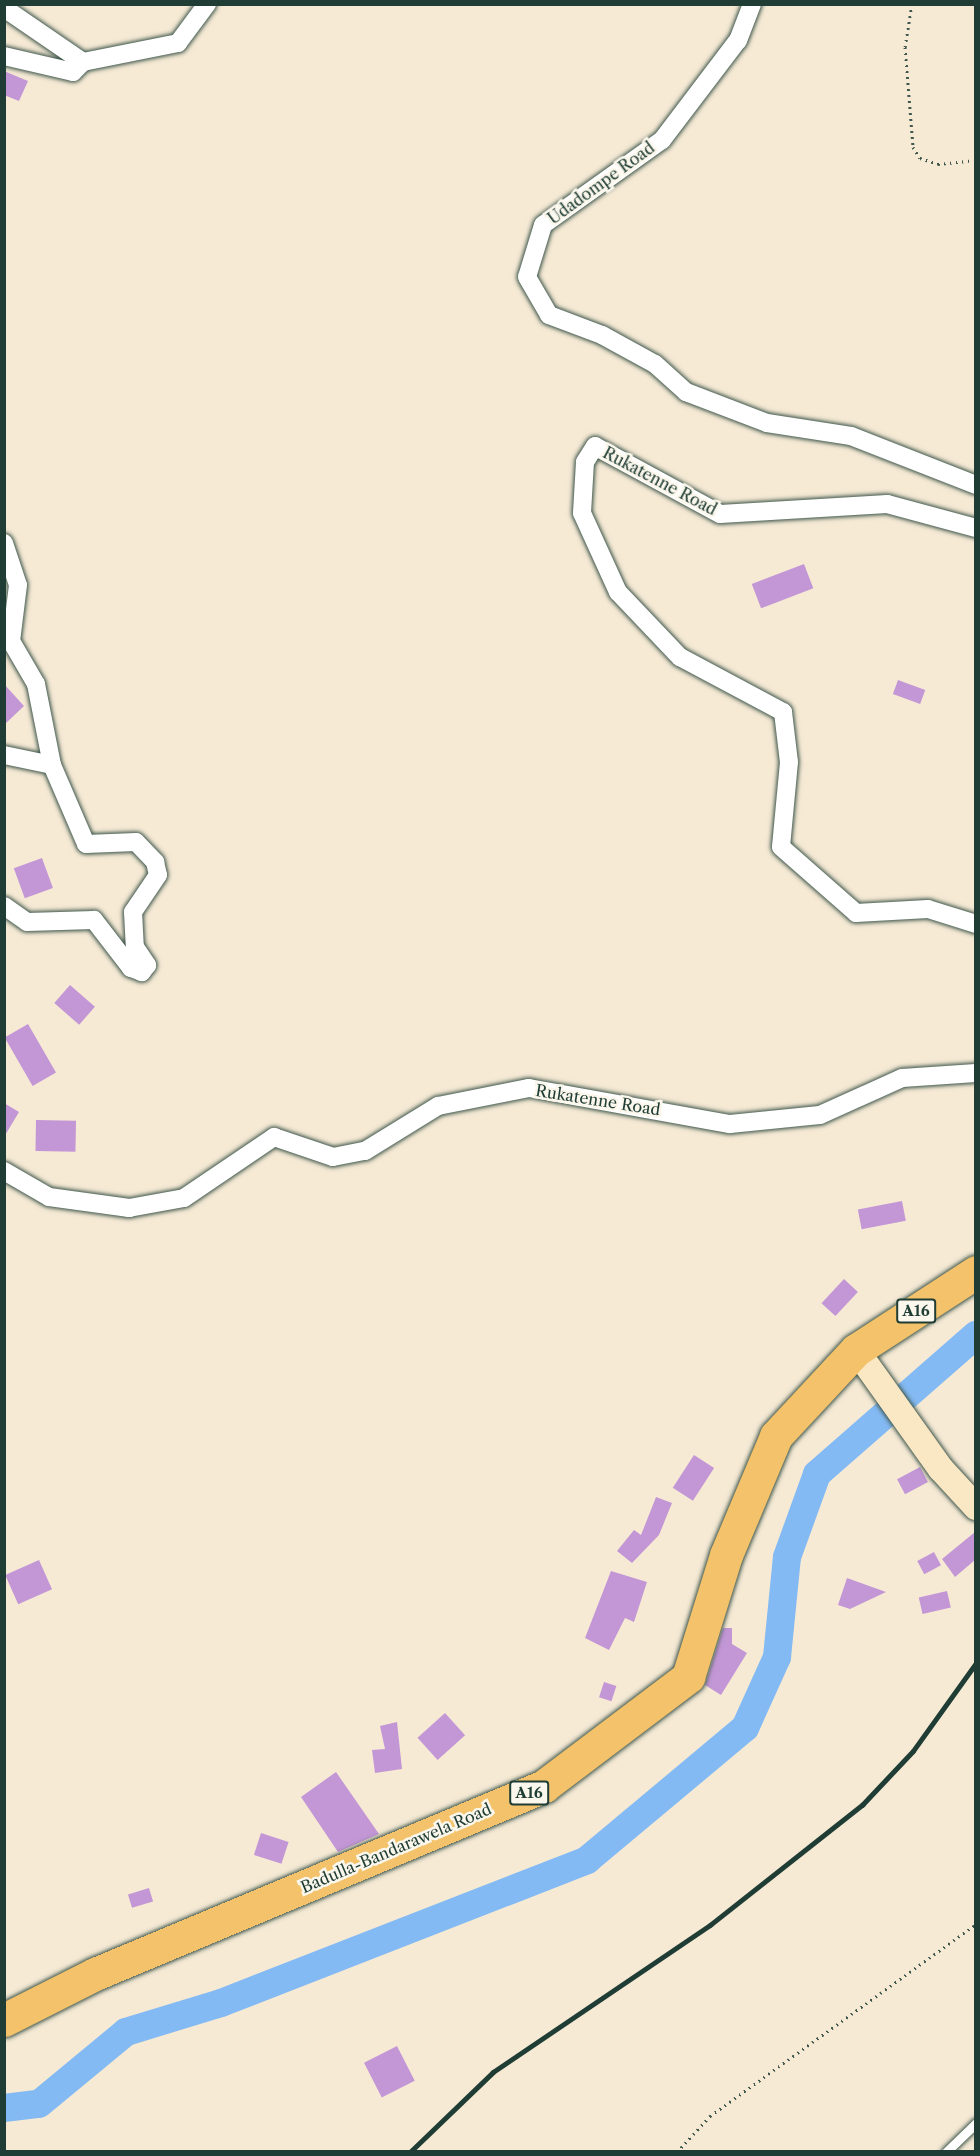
<!DOCTYPE html>
<style>
body{margin:0}
#map{position:relative;width:980px;height:2156px;overflow:hidden;background:#f6ead5;font-family:"Libre Caslon Text",serif}
div>[style]{position:absolute}
[style*='--x']{left:calc(var(--x)*1px);top:calc(var(--y)*1px);width:calc(var(--w)*1px);rotate:calc(var(--a)*1deg)}
.river>*{height:28px;margin:-14px;padding:0 14px;transform-origin:14px;border-radius:14px;background:#84baf3}
.building>*{inset:0;background:#c397d6;transform-origin:0 0}
.path>*{height:3px;margin-top:-1.5px;transform-origin:0;background:repeating-linear-gradient(90deg,#3f574c 0 1.5px,transparent 0 6px)}
.roads{filter:drop-shadow(0 0 2px #3f574c) drop-shadow(0 0 2px #3f574c)}
.lane>*{height:9px;margin:-4.5px;padding:0 4.5px;transform-origin:4.5px;border-radius:4.5px;background:#fff}
.street>*{height:18px;margin:-9px;padding:0 9px;transform-origin:9px;border-radius:9px;background:#fff}
.secondary>*{height:26px;margin:-13px;padding:0 13px;transform-origin:13px;border-radius:13px;background:#fae7c3}
.highway>*{height:33px;margin:-16.5px;padding:0 16.5px;transform-origin:16.5px;border-radius:16.5px;background:#f3c26a}
.rail>*{height:4.5px;margin:-2.25px;padding:0 2.25px;transform-origin:2.25px;border-radius:2.25px;background:#1f3d34}
span{translate:-50% -50%;white-space:nowrap;text-align:center;line-height:1.15;-webkit-text-stroke:5px #fbf7ec;paint-order:stroke}
.shield-label span{padding:2px 4px;background:#fbf7ec;border:2px solid;border-radius:4px;-webkit-text-stroke-width:0}
.shield-label{font-size:15px;color:#1f3d34;font-weight:700}
.street-label{font-size:16px;color:#1f3d34}
.frame{position:absolute;inset:0;border:6px solid #1f3d34;pointer-events:none}
</style>
<div id="map">
<div class="river">
<div style="--x:4;--y:2108;--w:35;--a:-7"></div>
<div style="--x:39;--y:2104;--w:113;--a:-39.6"></div>
<div style="--x:126;--y:2032;--w:99;--a:-17"></div>
<div style="--x:221;--y:2003;--w:393;--a:-21.3"></div>
<div style="--x:587;--y:1860;--w:206;--a:-39.9"></div>
<div style="--x:745;--y:1728;--w:78;--a:-65.7"></div>
<div style="--x:777;--y:1657;--w:100;--a:-84.3"></div>
<div style="--x:787;--y:1557;--w:88;--a:-70.1"></div>
<div style="--x:817;--y:1474;--w:211;--a:-41.2"></div>
</div>
<div class="building">
<div style="clip-path:polygon(4px 71px,28px 81px,19px 101px,4px 95px)"></div>
<div style="left:804px;top:564px;width:26px;height:56px;rotate:69deg"></div>
<div style="left:898px;top:680px;width:29px;height:15px;rotate:20deg"></div>
<div style="clip-path:polygon(4px 684px,24px 706px,4px 725px)"></div>
<div style="left:42px;top:858px;width:32px;height:30px;rotate:70deg"></div>
<div style="left:70px;top:985px;width:33px;height:24px;rotate:41deg"></div>
<div style="left:28px;top:1024px;width:56px;height:27px;rotate:60deg"></div>
<div style="clip-path:polygon(4px 1103px,19px 1112px,4px 1137px)"></div>
<div style="left:36px;top:1120px;width:40px;height:31px;rotate:1deg"></div>
<div style="left:902px;top:1201px;width:20px;height:45px;rotate:79deg"></div>
<div style="left:844px;top:1279px;width:19px;height:33px;rotate:43deg"></div>
<div style="left:694px;top:1455px;width:24px;height:39px;rotate:33deg"></div>
<div style="left:920px;top:1467px;width:17px;height:26px;rotate:62deg"></div>
<div style="clip-path:polygon(656px 1497px,672px 1503px,659px 1535px,632px 1563px,617px 1551px,634px 1530px,641px 1535px)"></div>
<div style="clip-path:polygon(975px 1532px,975px 1560px,955px 1577px,942px 1559px)"></div>
<div style="left:934px;top:1552px;width:15px;height:19px;rotate:62deg"></div>
<div style="left:39px;top:1560px;width:32px;height:37px;rotate:66deg"></div>
<div style="clip-path:polygon(611px 1571px,647px 1582px,634px 1622px,625px 1618px,609px 1650px,585px 1638px)"></div>
<div style="clip-path:polygon(847px 1578px,886px 1592px,850px 1609px,838px 1605px)"></div>
<div style="left:947px;top:1591px;width:17px;height:29px;rotate:77deg"></div>
<div style="clip-path:polygon(723px 1628px,732px 1628px,732px 1644px,747px 1653px,721px 1695px,705px 1685px)"></div>
<div style="left:604px;top:1682px;width:13px;height:16px;rotate:18deg"></div>
<div style="left:445px;top:1713px;width:30px;height:37px;rotate:48deg"></div>
<div style="clip-path:polygon(397px 1722px,402px 1769px,375px 1773px,372px 1750px,385px 1749px,380px 1726px)"></div>
<div style="clip-path:polygon(336px 1772px,379px 1834px,338px 1852px,301px 1797px)"></div>
<div style="left:261px;top:1833px;width:29px;height:23px;rotate:18deg"></div>
<div style="left:149px;top:1888px;width:14px;height:22px;rotate:73deg"></div>
<div style="left:397px;top:2046px;width:39px;height:37px;rotate:63deg"></div>
</div>
<div class="path">
<div style="--x:912;--y:4;--w:44;--a:99.2"></div>
<div style="--x:905;--y:47;--w:100;--a:85.4"></div>
<div style="--x:913;--y:147;--w:13;--a:58"></div>
<div style="--x:920;--y:158;--w:19;--a:18"></div>
<div style="--x:938;--y:164;--w:38;--a:-6"></div>
<div style="--x:677;--y:2152;--w:49;--a:-47.5"></div>
<div style="--x:710;--y:2116;--w:328;--a:-35.8"></div>
</div>
<div class="roads">
<div class="lane">
<div style="--x:946;--y:2152;--w:42;--a:-44"></div>
</div>
<div class="street">
<div style="--x:752;--y:4;--w:39;--a:111"></div>
<div style="--x:738;--y:40;--w:126;--a:127.2"></div>
<div style="--x:662;--y:140;--w:146;--a:144.5"></div>
<div style="--x:543;--y:225;--w:54;--a:107.1"></div>
<div style="--x:527;--y:277;--w:44;--a:59.9"></div>
<div style="--x:549;--y:315;--w:57;--a:20.7"></div>
<div style="--x:602;--y:335;--w:60;--a:28.7"></div>
<div style="--x:655;--y:364;--w:42;--a:42.1"></div>
<div style="--x:686;--y:392;--w:87;--a:20.9"></div>
<div style="--x:767;--y:423;--w:85;--a:8.8"></div>
<div style="--x:851;--y:436;--w:134;--a:21.4"></div>
<div style="--x:4;--y:8;--w:96;--a:34.4"></div>
<div style="--x:83;--y:62;--w:97;--a:-11.3"></div>
<div style="--x:178;--y:43;--w:49;--a:-53.4"></div>
<div style="--x:4;--y:56;--w:71;--a:13.1"></div>
<div style="--x:73;--y:72;--w:14;--a:-45"></div>
<div style="--x:976;--y:528;--w:92;--a:-164.9"></div>
<div style="--x:887;--y:504;--w:167;--a:176.6"></div>
<div style="--x:720;--y:514;--w:142;--a:-151.5"></div>
<div style="--x:595;--y:446;--w:19;--a:122"></div>
<div style="--x:585;--y:462;--w:51;--a:93.4"></div>
<div style="--x:582;--y:513;--w:87;--a:65.5"></div>
<div style="--x:618;--y:592;--w:90;--a:46.4"></div>
<div style="--x:680;--y:657;--w:117;--a:28.1"></div>
<div style="--x:783;--y:712;--w:50;--a:83.2"></div>
<div style="--x:789;--y:762;--w:85;--a:95.4"></div>
<div style="--x:781;--y:847;--w:100;--a:41.3"></div>
<div style="--x:856;--y:913;--w:72;--a:-3.2"></div>
<div style="--x:928;--y:909;--w:50;--a:17.4"></div>
<div style="--x:4;--y:543;--w:44;--a:71.6"></div>
<div style="--x:18;--y:585;--w:56;--a:97.1"></div>
<div style="--x:11;--y:641;--w:50;--a:59.8"></div>
<div style="--x:36;--y:684;--w:83;--a:78.8"></div>
<div style="--x:4;--y:755;--w:49;--a:11.8"></div>
<div style="--x:52;--y:765;--w:86;--a:66.7"></div>
<div style="--x:86;--y:844;--w:50;--a:-2.3"></div>
<div style="--x:136;--y:842;--w:28;--a:46"></div>
<div style="--x:155;--y:862;--w:13;--a:77"></div>
<div style="--x:158;--y:875;--w:45;--a:124"></div>
<div style="--x:133;--y:912;--w:35;--a:87"></div>
<div style="--x:135;--y:947;--w:22;--a:56"></div>
<div style="--x:147;--y:965;--w:9;--a:126"></div>
<div style="--x:142;--y:972;--w:12;--a:-160"></div>
<div style="--x:131;--y:968;--w:61;--a:-127.6"></div>
<div style="--x:94;--y:920;--w:67;--a:178.3"></div>
<div style="--x:27;--y:922;--w:28;--a:-145"></div>
<div style="--x:4;--y:1171;--w:52;--a:30"></div>
<div style="--x:49;--y:1197;--w:81;--a:7.8"></div>
<div style="--x:129;--y:1208;--w:56;--a:-10.3"></div>
<div style="--x:184;--y:1198;--w:109;--a:-34.1"></div>
<div style="--x:274;--y:1137;--w:62;--a:18.7"></div>
<div style="--x:333;--y:1157;--w:33;--a:-11"></div>
<div style="--x:365;--y:1151;--w:86;--a:-31.7"></div>
<div style="--x:438;--y:1106;--w:93;--a:-11.2"></div>
<div style="--x:529;--y:1088;--w:204;--a:10.2"></div>
<div style="--x:730;--y:1124;--w:90;--a:-5.7"></div>
<div style="--x:820;--y:1115;--w:90;--a:-24.3"></div>
<div style="--x:902;--y:1078;--w:74;--a:-3.9"></div>
</div>
<div class="secondary">
<div style="--x:856;--y:1350;--w:146;--a:54.5"></div>
<div style="--x:941;--y:1469;--w:52;--a:47.4"></div>
</div>
<div class="highway">
<div style="--x:4;--y:2020;--w:102;--a:-26.8"></div>
<div style="--x:95;--y:1974;--w:487;--a:-22.7"></div>
<div style="--x:544;--y:1786;--w:181;--a:-37.1"></div>
<div style="--x:688;--y:1677;--w:128;--a:-72.7"></div>
<div style="--x:726;--y:1555;--w:129;--a:-67.2"></div>
<div style="--x:776;--y:1436;--w:117;--a:-47.1"></div>
<div style="--x:856;--y:1350;--w:143;--a:-33"></div>
</div>
</div>
<div class="rail">
<div style="--x:410;--y:2152;--w:115;--a:-43.9"></div>
<div style="--x:493;--y:2072;--w:262;--a:-34.1"></div>
<div style="--x:710;--y:1925;--w:194;--a:-38.3"></div>
<div style="--x:862;--y:1805;--w:74;--a:-46.6"></div>
<div style="--x:913;--y:1751;--w:108;--a:-54.4"></div>
</div>
<div class="shield-label">
<span style="left:916px;top:1311px">A16</span>
<span style="left:529px;top:1793px">A16</span>
</div>
<div class="street-label">
<span style="left:601px;top:183px;rotate:-36deg">Udadompe Road</span>
<span style="left:660px;top:481px;rotate:28deg">Rukatenne Road</span>
<span style="left:598px;top:1100px;rotate:9deg">Rukatenne Road</span>
<span style="left:396px;top:1848px;rotate:-23deg">Badulla-Bandarawela Road</span>
</div>
<div class="frame"></div>
</div>
